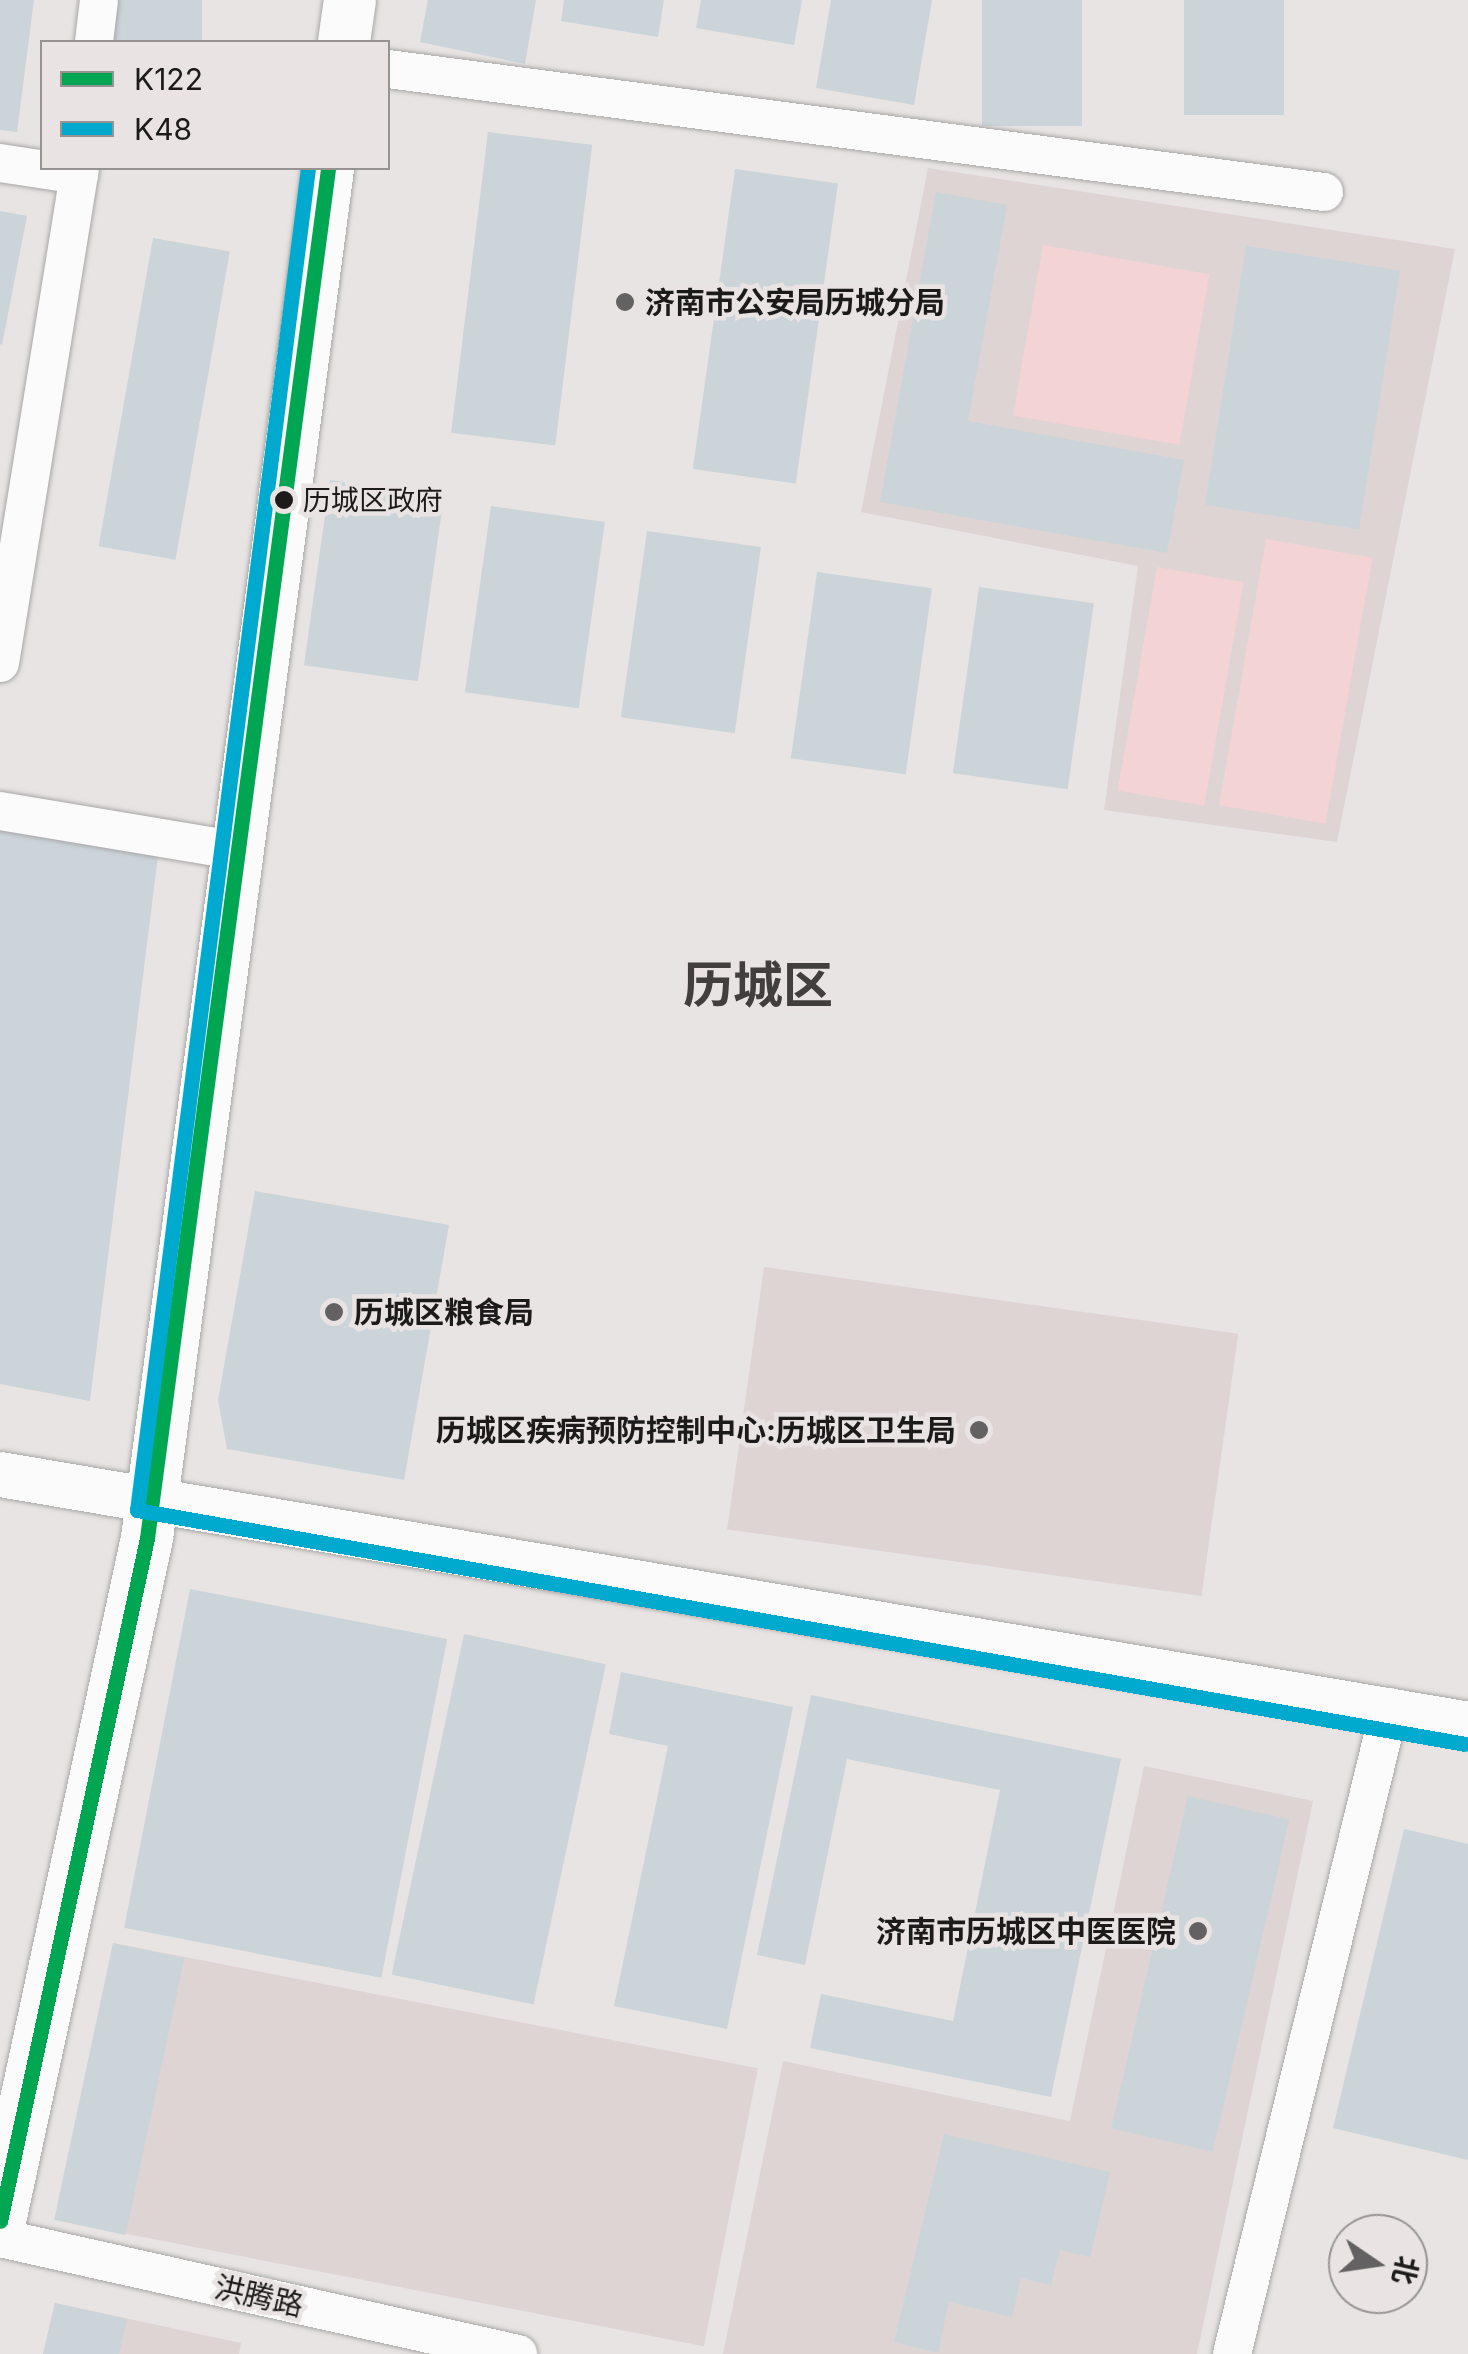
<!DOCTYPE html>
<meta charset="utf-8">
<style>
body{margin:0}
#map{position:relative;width:1468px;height:2354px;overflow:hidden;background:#e8e4e4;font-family:Inter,"Noto Sans SC",sans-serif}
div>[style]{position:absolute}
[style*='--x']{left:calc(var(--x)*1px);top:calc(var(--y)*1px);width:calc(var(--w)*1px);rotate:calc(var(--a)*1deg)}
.built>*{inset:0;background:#ded4d4;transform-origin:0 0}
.green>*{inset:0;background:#f4d3d4;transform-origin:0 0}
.building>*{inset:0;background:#cad4d9;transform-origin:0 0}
.roads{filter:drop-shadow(0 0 2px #a8a6a6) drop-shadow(0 0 2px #a8a6a6)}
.minor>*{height:38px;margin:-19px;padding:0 19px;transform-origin:19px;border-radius:19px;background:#fcfbfb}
.tertiary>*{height:45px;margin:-22.5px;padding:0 22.5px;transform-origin:22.5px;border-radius:22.5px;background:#fcfbfb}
.secondary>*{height:52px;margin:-26px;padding:0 26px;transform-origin:26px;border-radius:26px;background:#fcfbfb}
.bus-1>*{height:15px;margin:-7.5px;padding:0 7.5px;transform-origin:7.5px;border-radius:7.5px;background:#00a651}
.bus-2>*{height:15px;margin:-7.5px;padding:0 7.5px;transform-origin:7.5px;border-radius:7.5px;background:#00a9ce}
.dots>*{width:28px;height:28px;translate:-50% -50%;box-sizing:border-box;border:5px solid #e9e3e3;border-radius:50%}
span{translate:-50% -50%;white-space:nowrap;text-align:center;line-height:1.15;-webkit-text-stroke:9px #e9e3e3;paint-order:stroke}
.bus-label{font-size:28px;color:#1c1a1a}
.left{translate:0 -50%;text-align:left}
.poi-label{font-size:30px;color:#1c1a1a;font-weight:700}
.right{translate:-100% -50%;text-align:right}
.street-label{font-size:30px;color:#1c1a1a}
.town-label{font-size:50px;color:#423e3e;font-weight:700}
.legend{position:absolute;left:40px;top:40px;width:350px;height:130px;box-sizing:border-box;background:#e9e3e3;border:2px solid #979393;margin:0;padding:12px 18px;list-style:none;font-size:30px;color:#1c1a1a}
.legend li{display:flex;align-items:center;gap:20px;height:50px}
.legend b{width:50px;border:2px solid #979393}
.north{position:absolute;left:1328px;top:2214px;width:100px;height:100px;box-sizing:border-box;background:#e9e3e3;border:2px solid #979393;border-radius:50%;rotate:103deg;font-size:28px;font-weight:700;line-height:40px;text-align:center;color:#1c1a1a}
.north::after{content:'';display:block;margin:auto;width:35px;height:45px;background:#636161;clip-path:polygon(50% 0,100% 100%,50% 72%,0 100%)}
</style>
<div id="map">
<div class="built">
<div style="clip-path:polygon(928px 168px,1455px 249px,1337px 842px,1104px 810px,1138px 566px,861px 512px)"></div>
<div style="left:764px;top:1267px;width:479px;height:265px;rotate:8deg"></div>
<div style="clip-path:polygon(1144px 1766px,1313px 1801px,1197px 2354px,723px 2354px,783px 2061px,1070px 2121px)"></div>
<div style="left:113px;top:1943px;width:657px;height:283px;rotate:11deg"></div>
<div style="clip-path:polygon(55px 2303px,241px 2343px,239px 2354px,43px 2354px)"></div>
</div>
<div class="green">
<div style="left:1043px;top:245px;width:169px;height:173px;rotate:10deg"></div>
<div style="left:1266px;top:539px;width:108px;height:270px;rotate:10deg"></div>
<div style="left:1157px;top:567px;width:88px;height:227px;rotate:10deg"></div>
</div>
<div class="building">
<div style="clip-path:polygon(0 0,34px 0,17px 132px,0 130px)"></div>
<div style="left:109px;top:0;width:93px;height:42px"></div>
<div style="clip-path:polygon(428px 0,536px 0,525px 64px,420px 42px)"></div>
<div style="clip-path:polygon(564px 0,664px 0,658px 37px,561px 21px)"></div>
<div style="clip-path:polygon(701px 0,802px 0,794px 45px,696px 28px)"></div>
<div style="clip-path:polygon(831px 0,932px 0,914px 105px,816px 88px)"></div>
<div style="left:982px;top:0;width:100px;height:126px"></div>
<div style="left:1184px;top:0;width:100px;height:115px"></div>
<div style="left:488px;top:132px;width:105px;height:303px;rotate:7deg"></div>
<div style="left:735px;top:169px;width:104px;height:303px;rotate:8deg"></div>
<div style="clip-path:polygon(936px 192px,1007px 205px,968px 421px,1184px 460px,1167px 553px,880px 502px)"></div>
<div style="clip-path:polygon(0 211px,27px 216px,2px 345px,0 344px)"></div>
<div style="left:153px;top:238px;width:78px;height:313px;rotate:10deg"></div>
<div style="left:1246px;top:246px;width:156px;height:262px;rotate:9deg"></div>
<div style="left:330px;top:480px;width:115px;height:187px;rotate:8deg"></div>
<div style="left:491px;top:506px;width:115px;height:188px;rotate:8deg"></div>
<div style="left:647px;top:531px;width:115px;height:188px;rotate:8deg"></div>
<div style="left:817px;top:572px;width:116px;height:188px;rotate:8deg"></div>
<div style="left:979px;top:587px;width:116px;height:188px;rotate:8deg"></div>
<div style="clip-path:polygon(0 829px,158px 856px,90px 1401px,0 1384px)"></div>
<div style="clip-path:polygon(255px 1191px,449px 1225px,404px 1480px,227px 1449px,218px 1400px)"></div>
<div style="left:190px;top:1589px;width:262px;height:345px;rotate:11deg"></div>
<div style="left:464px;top:1634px;width:145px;height:348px;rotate:12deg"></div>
<div style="clip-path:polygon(621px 1672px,793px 1707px,727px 2029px,614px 2006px,668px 1746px,609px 1734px)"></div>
<div style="clip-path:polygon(811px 1695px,1121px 1759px,1051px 2097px,810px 2048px,821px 1994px,953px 2021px,1000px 1790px,847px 1759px,805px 1965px,757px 1955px)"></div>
<div style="left:1188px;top:1796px;width:104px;height:341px;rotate:13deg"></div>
<div style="clip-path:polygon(1404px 1829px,1468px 1844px,1468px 2160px,1333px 2128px)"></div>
<div style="left:113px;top:1943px;width:73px;height:283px;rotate:12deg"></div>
<div style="clip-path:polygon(944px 2134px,1110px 2172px,1090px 2257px,1060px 2250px,1051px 2285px,1021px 2278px,1012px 2317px,949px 2302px,938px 2353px,894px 2342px)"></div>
<div style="clip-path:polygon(55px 2303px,127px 2319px,119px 2354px,43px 2354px)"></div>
</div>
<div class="roads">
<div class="minor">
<div style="--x:94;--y:42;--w:42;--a:-83.2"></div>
<div style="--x:388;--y:69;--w:944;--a:7.49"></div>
<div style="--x:0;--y:163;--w:80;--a:8.6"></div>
<div style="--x:0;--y:663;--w:501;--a:-80.82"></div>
<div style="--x:0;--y:811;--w:242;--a:9.5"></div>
<div style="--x:0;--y:2238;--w:531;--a:12.62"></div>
<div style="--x:1232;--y:2354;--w:666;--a:-76.28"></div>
</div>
<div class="tertiary">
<div style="--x:0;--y:1474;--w:1489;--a:9.66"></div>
</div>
<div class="secondary">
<div style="--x:344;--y:42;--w:42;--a:-81.9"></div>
<div style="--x:0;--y:2221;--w:699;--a:-77.85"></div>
<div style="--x:147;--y:1538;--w:1382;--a:-82.47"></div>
</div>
</div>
<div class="bus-1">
<div style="--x:0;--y:2221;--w:699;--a:-77.85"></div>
<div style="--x:147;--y:1538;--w:1382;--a:-82.47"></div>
</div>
<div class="bus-2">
<div style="--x:308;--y:168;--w:1353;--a:97.26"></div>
<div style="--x:137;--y:1510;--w:1348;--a:9.99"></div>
</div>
<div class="dots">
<div style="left:625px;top:302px;background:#636161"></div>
<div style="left:284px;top:500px;background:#1c1a1a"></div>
<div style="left:334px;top:1312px;background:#636161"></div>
<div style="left:979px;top:1430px;background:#636161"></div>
<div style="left:1198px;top:1931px;background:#636161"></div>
</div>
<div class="bus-label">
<span class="left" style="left:303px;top:500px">历城区政府</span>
</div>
<div class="poi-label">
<span class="left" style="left:645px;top:302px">济南市公安局历城分局</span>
<span class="left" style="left:354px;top:1312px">历城区粮食局</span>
<span class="right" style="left:956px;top:1430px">历城区疾病预防控制中心:历城区卫生局</span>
<span class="right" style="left:1176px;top:1931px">济南市历城区中医医院</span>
</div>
<div class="street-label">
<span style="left:259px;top:2296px;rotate:13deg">洪腾路</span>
</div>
<div class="town-label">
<span style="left:758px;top:986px">历城区</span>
</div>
<ul class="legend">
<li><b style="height:12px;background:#00a651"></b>K122</li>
<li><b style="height:12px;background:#00a9ce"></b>K48</li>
</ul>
<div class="north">北</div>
</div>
